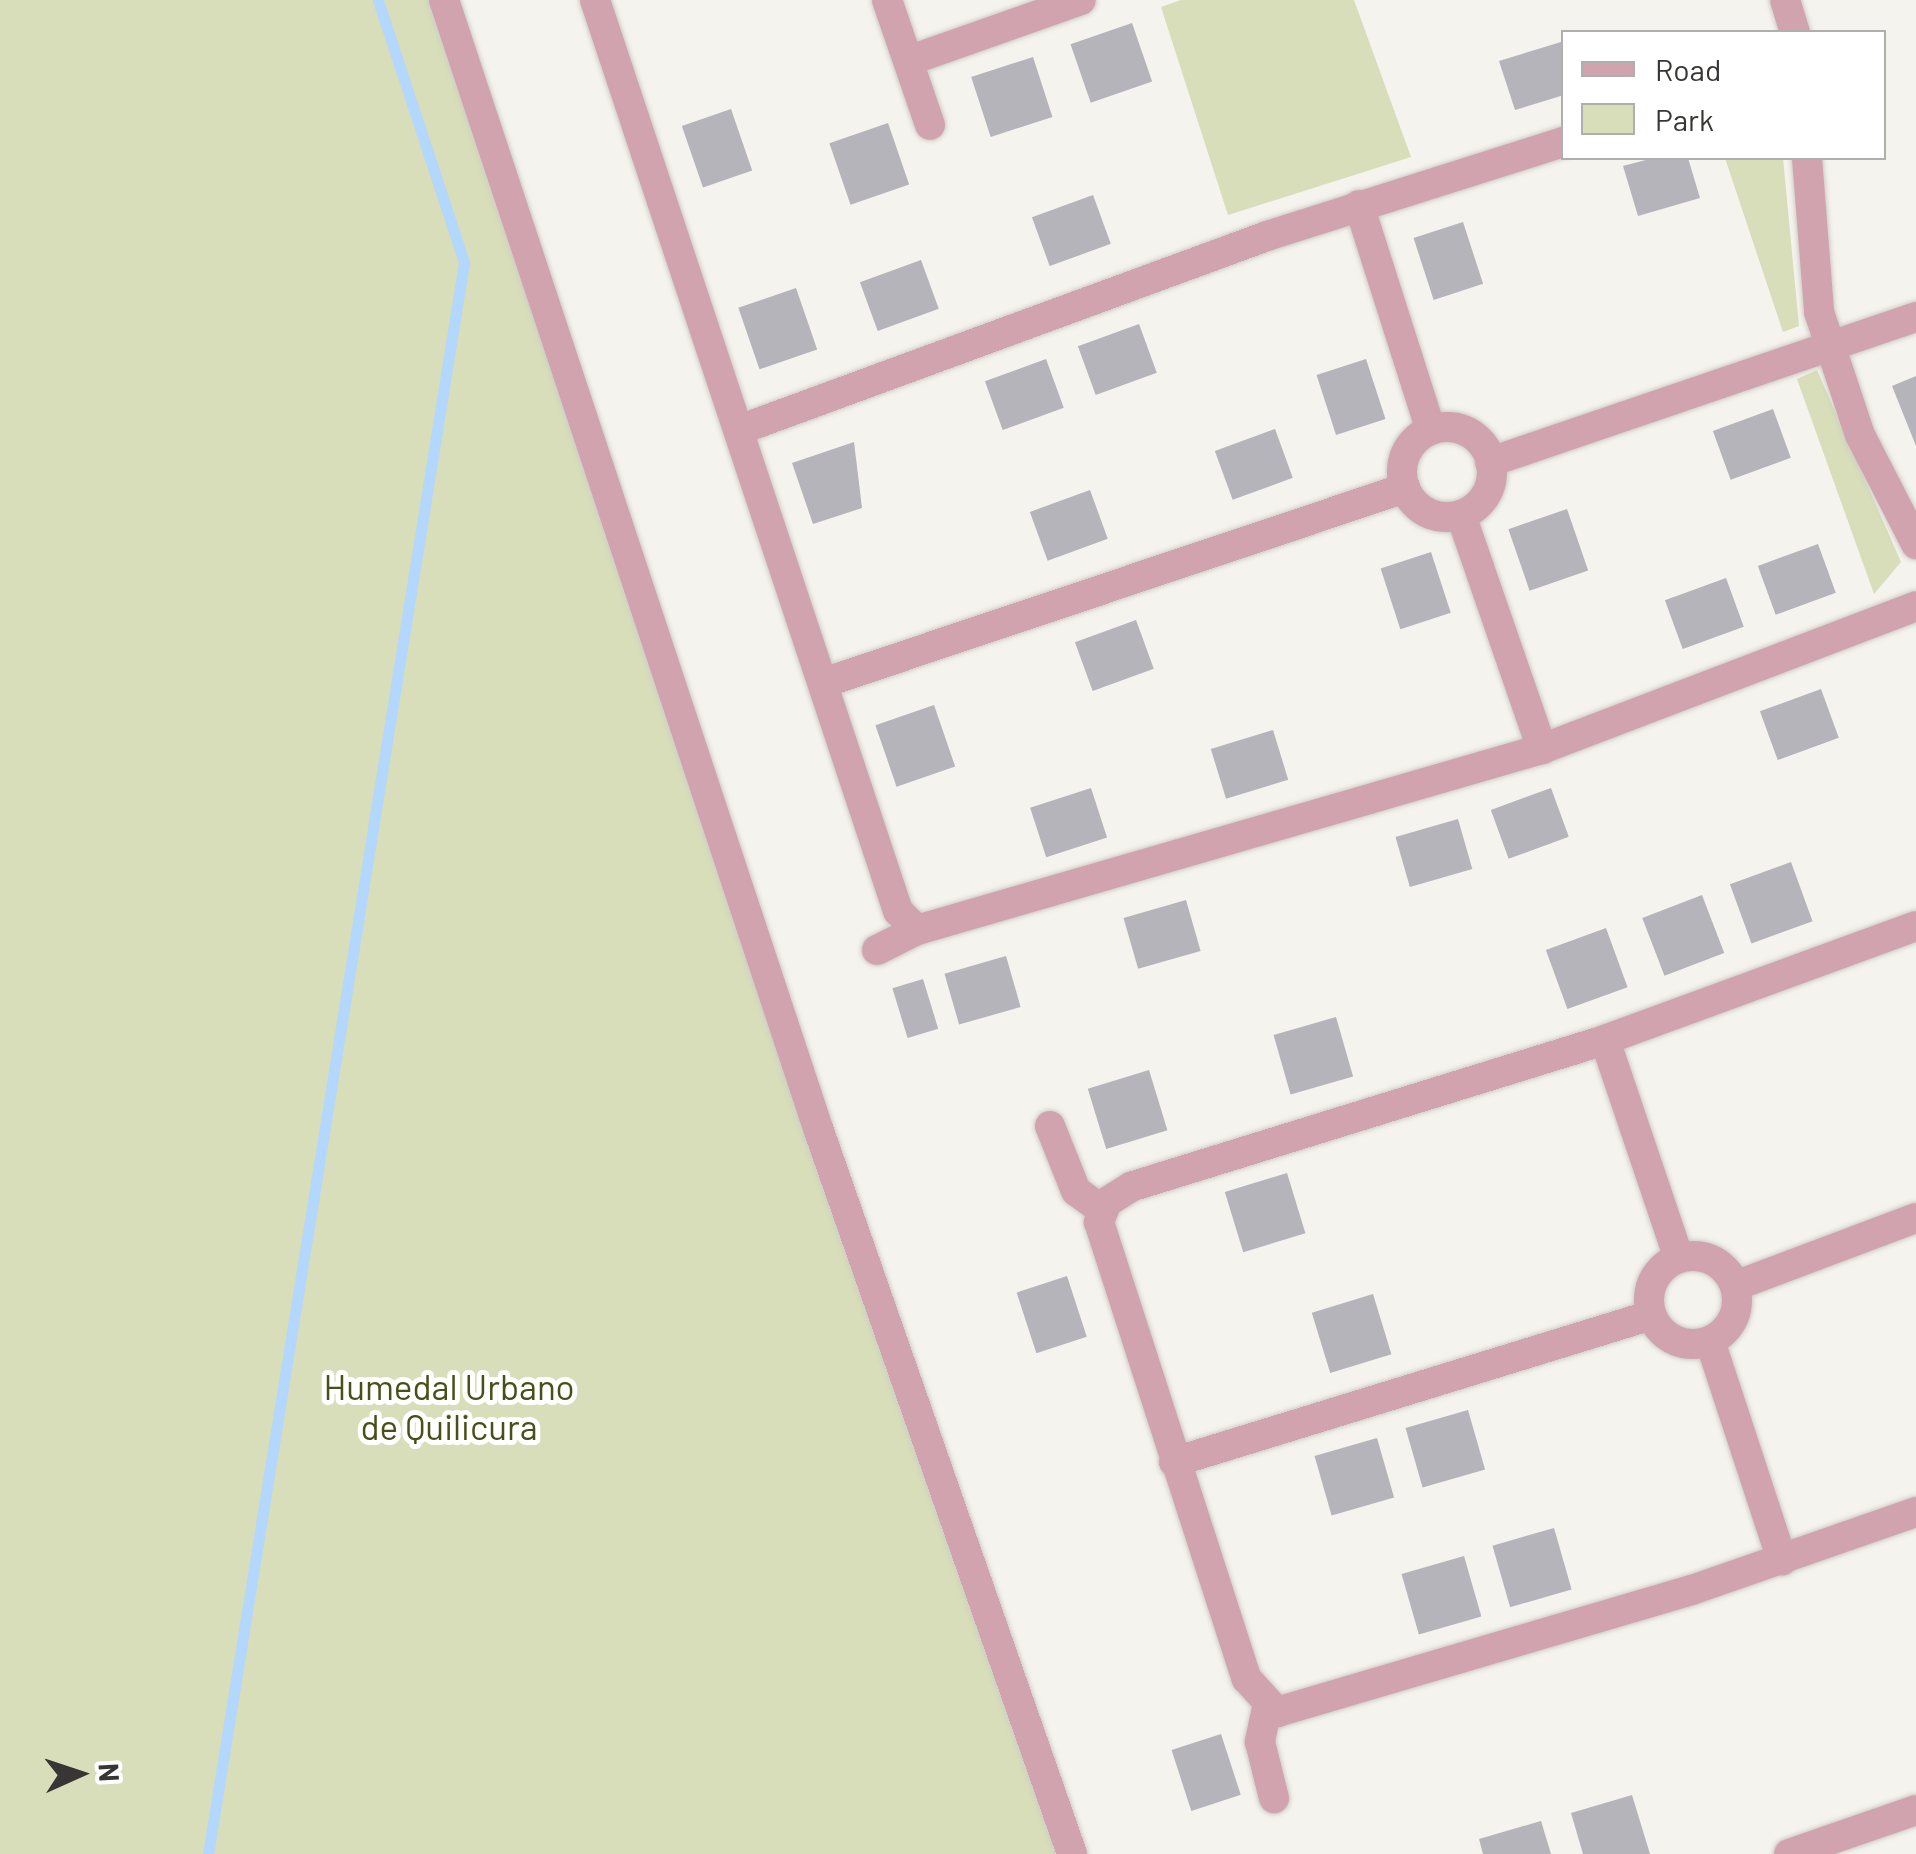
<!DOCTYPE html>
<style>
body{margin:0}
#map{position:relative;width:1916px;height:1854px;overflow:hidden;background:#f5f3ed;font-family:Barlow,sans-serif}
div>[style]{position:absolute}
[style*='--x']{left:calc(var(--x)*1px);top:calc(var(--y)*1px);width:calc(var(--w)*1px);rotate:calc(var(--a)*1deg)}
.green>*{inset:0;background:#d7deb9}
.stream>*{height:11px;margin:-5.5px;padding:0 5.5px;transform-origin:5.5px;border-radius:5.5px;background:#b3d7fd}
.building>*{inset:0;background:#b4b4ba;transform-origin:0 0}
.roads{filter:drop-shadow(0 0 2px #cfcdc8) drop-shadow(0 0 2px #cfcdc8)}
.minor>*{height:30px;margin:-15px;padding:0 15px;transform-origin:15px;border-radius:15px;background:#d1a3ae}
.minor>.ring{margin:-15px;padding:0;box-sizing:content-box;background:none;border:30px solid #d1a3ae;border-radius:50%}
span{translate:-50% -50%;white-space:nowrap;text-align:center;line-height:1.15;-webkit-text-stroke:10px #fff;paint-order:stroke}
.park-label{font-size:35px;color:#484f18}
.legend{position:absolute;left:1561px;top:30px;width:325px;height:130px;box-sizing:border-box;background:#fff;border:2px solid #afafae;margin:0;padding:12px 18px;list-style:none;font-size:30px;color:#373634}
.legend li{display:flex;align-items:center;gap:20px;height:50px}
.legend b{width:50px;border:2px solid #afafae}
.north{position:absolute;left:30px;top:1724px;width:100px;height:100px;-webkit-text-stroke:8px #fff;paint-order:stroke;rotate:87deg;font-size:28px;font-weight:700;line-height:40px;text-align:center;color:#373634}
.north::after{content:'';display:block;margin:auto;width:35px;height:45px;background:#373634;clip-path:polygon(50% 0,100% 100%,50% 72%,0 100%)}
</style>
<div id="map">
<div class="green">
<div style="clip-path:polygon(0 0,451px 0,1069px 1854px,0 1854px)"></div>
<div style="clip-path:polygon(1181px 0,1354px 0,1411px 157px,1228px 215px,1161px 7px)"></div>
<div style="clip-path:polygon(1725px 158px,1783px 158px,1799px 326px,1783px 332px)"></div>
<div style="clip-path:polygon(1817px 370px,1901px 562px,1874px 594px,1797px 379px)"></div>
</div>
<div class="stream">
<div style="--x:208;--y:1854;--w:1612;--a:-80.86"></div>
<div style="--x:464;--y:262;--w:276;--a:-108.2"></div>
</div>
<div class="building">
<div style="left:1132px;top:23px;width:62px;height:65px;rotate:71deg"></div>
<div style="clip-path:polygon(1561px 42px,1564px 95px,1515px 110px,1499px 61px)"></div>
<div style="left:1033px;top:57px;width:63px;height:65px;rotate:72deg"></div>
<div style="left:731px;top:109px;width:65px;height:52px;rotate:71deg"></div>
<div style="left:888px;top:123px;width:65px;height:62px;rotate:71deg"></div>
<div style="clip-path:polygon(1653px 158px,1688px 158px,1700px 198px,1638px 216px,1623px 166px)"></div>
<div style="left:1093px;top:195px;width:52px;height:65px;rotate:70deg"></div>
<div style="left:1463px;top:222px;width:65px;height:52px;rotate:72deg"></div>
<div style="left:921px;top:260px;width:52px;height:65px;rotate:70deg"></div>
<div style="left:796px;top:288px;width:65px;height:61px;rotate:71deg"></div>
<div style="left:1139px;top:324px;width:52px;height:65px;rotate:70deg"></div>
<div style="left:1046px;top:359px;width:52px;height:65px;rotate:70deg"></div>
<div style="left:1366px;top:359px;width:63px;height:52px;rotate:72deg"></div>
<div style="clip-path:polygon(1916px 376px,1916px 446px,1892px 386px)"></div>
<div style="left:1773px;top:409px;width:52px;height:64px;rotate:70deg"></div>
<div style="left:1275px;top:429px;width:52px;height:64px;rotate:70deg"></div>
<div style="clip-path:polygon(854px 442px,862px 508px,813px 524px,792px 463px)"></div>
<div style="left:1090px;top:490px;width:52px;height:64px;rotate:70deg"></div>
<div style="left:1567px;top:509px;width:65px;height:62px;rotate:71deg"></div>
<div style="left:1818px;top:544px;width:52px;height:64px;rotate:70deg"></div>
<div style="left:1431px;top:552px;width:64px;height:53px;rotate:72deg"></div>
<div style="left:1726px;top:578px;width:52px;height:65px;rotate:70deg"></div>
<div style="left:1136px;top:620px;width:52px;height:65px;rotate:70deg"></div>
<div style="left:1821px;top:689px;width:52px;height:65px;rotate:70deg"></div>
<div style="left:934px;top:705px;width:65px;height:62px;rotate:71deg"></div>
<div style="left:1273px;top:730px;width:52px;height:65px;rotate:73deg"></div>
<div style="left:1091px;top:788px;width:52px;height:64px;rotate:72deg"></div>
<div style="left:1551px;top:788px;width:52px;height:64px;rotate:70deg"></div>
<div style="left:1458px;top:819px;width:52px;height:65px;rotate:74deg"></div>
<div style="left:1791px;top:862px;width:63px;height:65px;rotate:70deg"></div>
<div style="left:1702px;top:895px;width:62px;height:64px;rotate:69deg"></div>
<div style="left:1186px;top:900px;width:53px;height:65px;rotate:74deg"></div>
<div style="left:1606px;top:928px;width:63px;height:64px;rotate:70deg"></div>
<div style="left:1006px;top:956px;width:53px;height:64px;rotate:74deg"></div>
<div style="left:923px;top:979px;width:52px;height:32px;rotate:73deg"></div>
<div style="left:1336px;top:1017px;width:62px;height:65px;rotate:74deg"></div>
<div style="left:1149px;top:1070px;width:63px;height:64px;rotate:73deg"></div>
<div style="left:1287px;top:1173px;width:63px;height:65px;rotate:73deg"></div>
<div style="left:1067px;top:1276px;width:64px;height:53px;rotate:72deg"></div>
<div style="left:1373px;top:1294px;width:63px;height:64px;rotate:73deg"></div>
<div style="left:1468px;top:1410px;width:62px;height:65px;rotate:74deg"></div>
<div style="left:1377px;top:1438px;width:62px;height:65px;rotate:74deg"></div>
<div style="left:1554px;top:1528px;width:64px;height:64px;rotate:74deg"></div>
<div style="left:1464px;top:1556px;width:63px;height:65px;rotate:74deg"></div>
<div style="left:1221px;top:1734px;width:64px;height:52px;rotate:72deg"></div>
<div style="clip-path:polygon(1632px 1795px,1650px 1854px,1583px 1854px,1571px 1813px)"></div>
<div style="clip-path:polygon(1541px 1821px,1551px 1854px,1483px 1854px,1479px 1839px)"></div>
</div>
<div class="roads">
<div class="minor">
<div style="--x:444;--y:0;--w:1192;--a:71.66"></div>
<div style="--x:819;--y:1131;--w:766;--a:70.71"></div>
<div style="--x:595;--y:0;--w:960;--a:71.6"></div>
<div style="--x:898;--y:911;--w:27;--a:45"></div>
<div style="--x:917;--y:930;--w:651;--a:-16.15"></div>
<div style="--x:1542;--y:749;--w:400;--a:-20.9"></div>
<div style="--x:887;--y:0;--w:132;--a:71"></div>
<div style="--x:1785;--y:0;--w:34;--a:73"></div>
<div style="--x:908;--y:61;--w:183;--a:-19.4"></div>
<div style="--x:1807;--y:158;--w:154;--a:85.5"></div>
<div style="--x:1819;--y:312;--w:130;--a:71.6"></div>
<div style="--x:1860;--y:435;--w:123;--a:62.8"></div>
<div style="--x:1359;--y:205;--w:236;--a:72.3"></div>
<div class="ring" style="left:1402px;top:427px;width:60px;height:60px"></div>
<div style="--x:739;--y:430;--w:563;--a:-20.17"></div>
<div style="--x:1267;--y:236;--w:312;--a:-17.6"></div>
<div style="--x:1490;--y:462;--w:450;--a:-18.8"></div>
<div style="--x:1461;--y:515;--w:248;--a:70.9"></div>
<div style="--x:823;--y:683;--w:614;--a:-18.52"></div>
<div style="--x:1916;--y:926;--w:331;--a:159.9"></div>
<div style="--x:1605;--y:1040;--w:496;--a:162.8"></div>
<div style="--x:1131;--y:1187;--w:28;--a:148"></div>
<div style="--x:1107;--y:1202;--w:22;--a:112"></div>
<div style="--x:1099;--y:1222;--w:480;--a:72.1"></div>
<div style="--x:1247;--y:1679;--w:45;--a:47.7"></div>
<div style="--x:1277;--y:1712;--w:433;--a:-16.4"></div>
<div style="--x:1692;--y:1590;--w:237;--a:-19.2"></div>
<div style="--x:877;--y:950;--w:45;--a:-26.6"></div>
<div style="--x:1605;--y:1040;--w:230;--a:71.3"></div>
<div style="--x:1050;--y:1126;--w:70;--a:68.2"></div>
<div style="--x:1076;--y:1191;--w:32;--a:36"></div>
<div class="ring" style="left:1649px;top:1256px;width:58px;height:58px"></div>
<div style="--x:1735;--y:1286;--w:193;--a:-20.6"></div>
<div style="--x:1710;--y:1341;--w:231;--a:71.8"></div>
<div style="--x:1174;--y:1462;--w:499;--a:-17.1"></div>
<div style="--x:1267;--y:1708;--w:35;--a:102"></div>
<div style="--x:1260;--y:1742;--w:58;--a:76"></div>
<div style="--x:1789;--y:1854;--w:134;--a:-19.1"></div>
</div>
</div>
<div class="park-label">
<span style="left:449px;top:1406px">Humedal Urbano<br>de Quilicura</span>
</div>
<ul class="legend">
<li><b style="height:12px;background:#d1a3ae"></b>Road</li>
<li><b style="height:28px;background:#d7deb9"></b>Park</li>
</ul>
<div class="north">N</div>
</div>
